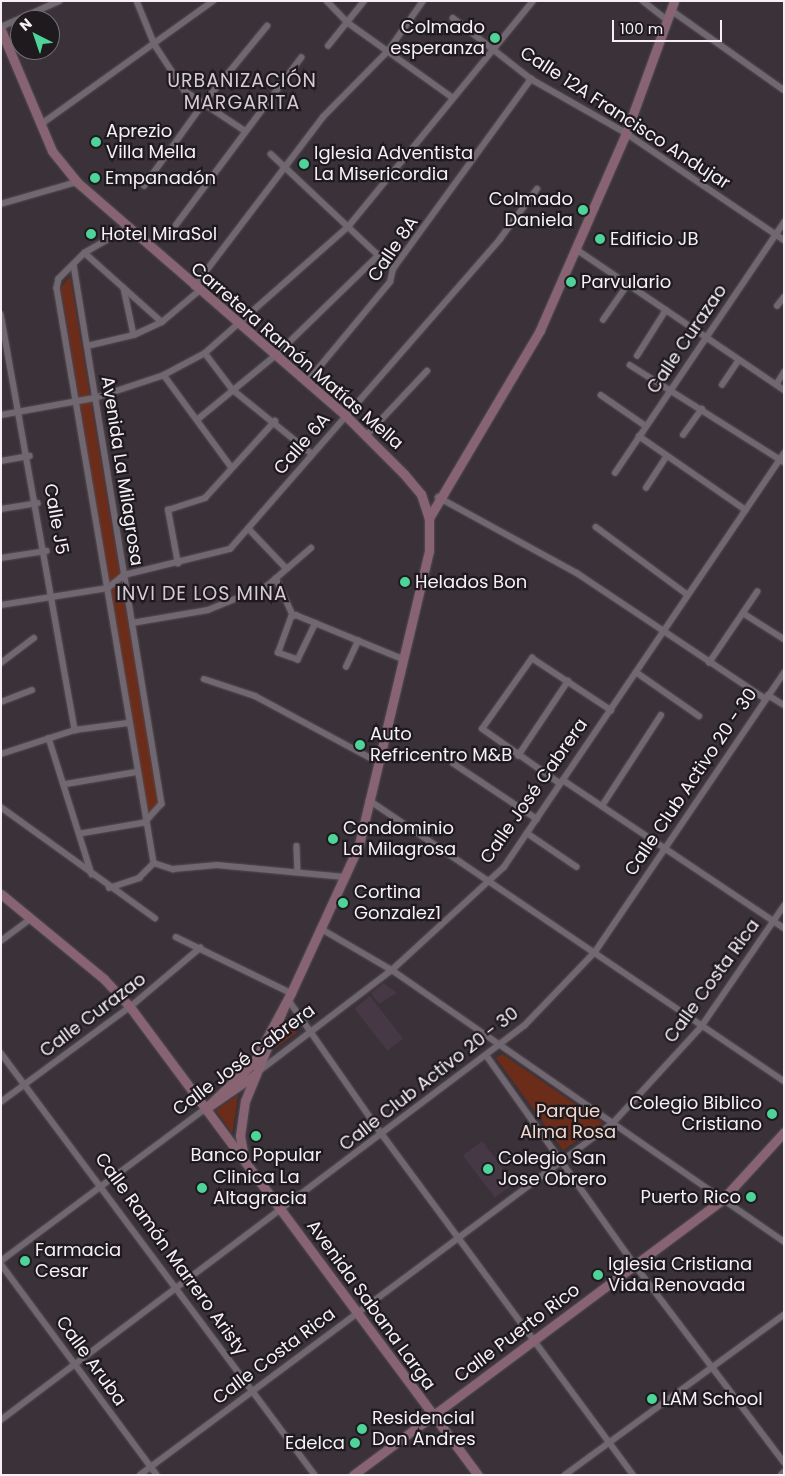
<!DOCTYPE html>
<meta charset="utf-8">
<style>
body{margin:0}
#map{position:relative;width:785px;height:1476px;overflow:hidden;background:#3a3139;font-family:Poppins,sans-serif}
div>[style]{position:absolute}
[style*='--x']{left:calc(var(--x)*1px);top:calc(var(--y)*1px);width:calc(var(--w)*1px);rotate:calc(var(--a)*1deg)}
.built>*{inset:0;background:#473845;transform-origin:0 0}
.green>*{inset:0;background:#6c2c1a}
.roads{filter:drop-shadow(0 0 1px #544d53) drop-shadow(0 0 1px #544d53)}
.street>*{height:5.5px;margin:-2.75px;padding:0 2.75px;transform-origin:2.75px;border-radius:2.75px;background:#716770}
.secondary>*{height:9px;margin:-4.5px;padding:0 4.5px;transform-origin:4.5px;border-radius:4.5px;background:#886473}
.dots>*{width:14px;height:14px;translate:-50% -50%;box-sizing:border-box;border:2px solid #1e1a1e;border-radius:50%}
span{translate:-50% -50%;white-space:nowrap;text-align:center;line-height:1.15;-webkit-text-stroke:4.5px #1e1a1e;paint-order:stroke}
.poi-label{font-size:18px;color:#f6f0f6}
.right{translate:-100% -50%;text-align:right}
.left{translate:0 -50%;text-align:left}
.street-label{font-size:18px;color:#f6f0f6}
.park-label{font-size:18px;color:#efd6cf}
.neighbourhood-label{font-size:19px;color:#d6cad5;letter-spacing:1px}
.frame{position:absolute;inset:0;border:2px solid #f6f0f6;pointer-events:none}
.north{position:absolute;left:10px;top:10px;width:50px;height:50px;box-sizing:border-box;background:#1e1a1e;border:1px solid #747074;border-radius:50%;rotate:319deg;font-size:14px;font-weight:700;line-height:20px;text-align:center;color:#f6f0f6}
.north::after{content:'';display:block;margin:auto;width:18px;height:22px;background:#4ed399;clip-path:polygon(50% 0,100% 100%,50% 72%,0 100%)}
.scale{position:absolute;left:612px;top:20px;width:110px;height:22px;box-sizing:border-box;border:2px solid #f6f0f6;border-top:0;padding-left:6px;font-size:15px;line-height:18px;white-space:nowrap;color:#f6f0f6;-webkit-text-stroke:4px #1e1a1e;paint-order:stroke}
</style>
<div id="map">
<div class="built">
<div style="clip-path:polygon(384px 983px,397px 993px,379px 1004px,371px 993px)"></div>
<div style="left:370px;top:996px;width:54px;height:20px;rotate:52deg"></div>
<div style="left:482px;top:1141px;width:53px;height:24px;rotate:53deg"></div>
</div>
<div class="green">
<div style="clip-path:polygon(70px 276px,158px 804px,147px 814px,61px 288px)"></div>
<div style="clip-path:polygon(290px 1022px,296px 1033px,275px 1048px,285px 1023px)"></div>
<div style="clip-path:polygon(502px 1054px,603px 1123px,563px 1150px,496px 1058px)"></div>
<div style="clip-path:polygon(238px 1095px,235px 1116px,232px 1133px,216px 1110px)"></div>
</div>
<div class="roads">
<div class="street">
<div style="--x:137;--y:1;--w:48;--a:67.8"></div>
<div style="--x:155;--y:45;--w:55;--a:56.9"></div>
<div style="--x:185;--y:91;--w:71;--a:33.5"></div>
<div style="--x:327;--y:1;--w:29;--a:46"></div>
<div style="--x:347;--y:22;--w:130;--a:35.6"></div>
<div style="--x:643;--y:1;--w:31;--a:38"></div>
<div style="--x:671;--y:10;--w:138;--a:35.3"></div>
<div style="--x:453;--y:18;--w:99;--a:38"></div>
<div style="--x:531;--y:79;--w:109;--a:29.6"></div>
<div style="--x:626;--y:133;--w:191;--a:34.1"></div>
<div style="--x:1;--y:27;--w:64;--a:-24.1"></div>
<div style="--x:328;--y:46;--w:58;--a:-51.3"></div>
<div style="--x:40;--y:125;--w:213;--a:-35.6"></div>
<div style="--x:271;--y:154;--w:168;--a:43.3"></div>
<div style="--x:144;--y:186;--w:101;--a:-54.3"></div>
<div style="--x:203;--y:104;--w:101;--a:-50.6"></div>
<div style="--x:1;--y:204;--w:79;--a:-16.1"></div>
<div style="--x:176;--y:225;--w:209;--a:-53.2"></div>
<div style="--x:127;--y:229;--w:48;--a:150.3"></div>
<div style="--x:85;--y:253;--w:37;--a:135"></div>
<div style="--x:59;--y:279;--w:9;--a:103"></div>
<div style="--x:57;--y:288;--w:583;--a:80.42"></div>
<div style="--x:576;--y:249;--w:251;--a:34.1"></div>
<div style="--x:85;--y:253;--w:103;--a:41.9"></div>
<div style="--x:74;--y:265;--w:546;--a:80.73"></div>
<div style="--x:162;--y:804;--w:25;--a:132"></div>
<div style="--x:145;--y:823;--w:66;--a:170.4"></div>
<div style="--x:194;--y:287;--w:213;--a:-52.8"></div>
<div style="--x:323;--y:117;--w:93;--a:-45.4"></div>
<div style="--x:388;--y:51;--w:61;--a:-55"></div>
<div style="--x:124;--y:288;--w:48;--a:78"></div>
<div style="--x:777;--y:306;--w:11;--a:-52"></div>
<div style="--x:1;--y:314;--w:423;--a:79.9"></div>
<div style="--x:603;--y:320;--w:44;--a:-55.2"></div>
<div style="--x:87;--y:346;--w:48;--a:-13.2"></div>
<div style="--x:134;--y:335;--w:31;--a:-25"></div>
<div style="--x:162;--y:322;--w:48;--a:-40"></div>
<div style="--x:205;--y:353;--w:46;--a:52.9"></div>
<div style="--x:233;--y:390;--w:102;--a:39"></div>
<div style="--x:637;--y:356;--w:54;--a:-57.8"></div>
<div style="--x:630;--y:365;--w:182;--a:32.2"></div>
<div style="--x:164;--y:375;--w:115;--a:53.8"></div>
<div style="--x:307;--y:382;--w:130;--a:-50.3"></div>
<div style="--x:390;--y:282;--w:13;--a:-77"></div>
<div style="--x:393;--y:269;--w:235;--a:-54"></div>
<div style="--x:722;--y:385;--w:30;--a:-56"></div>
<div style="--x:776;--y:385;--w:15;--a:-58"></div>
<div style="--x:601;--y:395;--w:55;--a:34.6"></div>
<div style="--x:1;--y:415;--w:96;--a:-10.3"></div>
<div style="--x:95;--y:398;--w:73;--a:-18.4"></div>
<div style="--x:164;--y:375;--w:47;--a:-28.2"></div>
<div style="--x:205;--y:353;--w:191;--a:-41.4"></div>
<div style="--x:348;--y:227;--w:292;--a:-50.7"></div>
<div style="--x:197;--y:420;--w:102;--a:-39.4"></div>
<div style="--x:276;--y:355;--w:144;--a:-44.2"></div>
<div style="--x:683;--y:435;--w:32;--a:-54"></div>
<div style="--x:366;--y:436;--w:89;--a:-46.8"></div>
<div style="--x:639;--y:436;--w:130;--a:34.7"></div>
<div style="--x:1;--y:461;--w:29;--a:-10"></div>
<div style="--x:615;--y:473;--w:303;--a:-56"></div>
<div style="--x:646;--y:488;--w:38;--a:-57"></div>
<div style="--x:438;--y:497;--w:158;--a:28.7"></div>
<div style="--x:577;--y:573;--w:227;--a:33.7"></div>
<div style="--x:1;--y:509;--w:37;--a:-9"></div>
<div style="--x:596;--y:527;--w:113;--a:36.4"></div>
<div style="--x:249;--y:529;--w:55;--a:46.5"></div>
<div style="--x:1;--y:558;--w:46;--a:-8.8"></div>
<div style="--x:178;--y:564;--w:55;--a:-100.5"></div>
<div style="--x:168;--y:510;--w:39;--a:-18"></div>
<div style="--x:205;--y:498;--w:104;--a:-47.7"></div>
<div style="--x:276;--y:578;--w:41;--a:65.3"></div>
<div style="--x:1;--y:605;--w:108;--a:-9"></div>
<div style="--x:108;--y:588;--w:21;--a:-39"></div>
<div style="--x:124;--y:575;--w:109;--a:-13.8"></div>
<div style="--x:230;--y:549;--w:411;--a:-48.9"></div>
<div style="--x:500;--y:239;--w:62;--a:-53.5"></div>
<div style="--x:743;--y:613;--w:49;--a:32.4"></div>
<div style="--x:132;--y:623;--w:77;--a:-9.7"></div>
<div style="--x:208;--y:610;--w:64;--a:-22.1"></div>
<div style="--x:267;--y:586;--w:58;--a:-40.8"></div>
<div style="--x:316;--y:623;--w:41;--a:115.9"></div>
<div style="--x:298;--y:660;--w:21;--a:-161"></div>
<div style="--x:278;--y:653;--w:38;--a:-70"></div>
<div style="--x:291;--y:617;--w:5;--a:-22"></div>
<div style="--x:296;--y:615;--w:116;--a:22.4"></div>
<div style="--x:1;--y:663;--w:41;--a:-37.1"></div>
<div style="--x:709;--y:663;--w:86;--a:-55.9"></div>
<div style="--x:346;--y:667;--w:29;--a:-65"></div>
<div style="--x:636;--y:672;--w:77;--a:34.9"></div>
<div style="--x:204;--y:679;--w:54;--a:18.4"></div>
<div style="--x:255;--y:696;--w:140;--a:28.2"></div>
<div style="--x:768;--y:695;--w:19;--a:32"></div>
<div style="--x:1;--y:702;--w:33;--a:-21"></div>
<div style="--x:49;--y:738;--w:143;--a:72.5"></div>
<div style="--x:1;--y:754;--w:78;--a:-18"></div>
<div style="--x:75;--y:730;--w:53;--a:-7.5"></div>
<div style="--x:518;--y:756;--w:90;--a:-56.3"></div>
<div style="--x:453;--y:763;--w:101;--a:33.7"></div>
<div style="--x:563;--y:780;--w:266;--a:33.8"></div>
<div style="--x:66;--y:784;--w:71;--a:-9.7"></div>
<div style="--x:560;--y:784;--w:95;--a:-144.8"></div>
<div style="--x:482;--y:729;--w:87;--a:-54.8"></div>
<div style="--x:532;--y:658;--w:95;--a:33.4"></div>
<div style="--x:369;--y:800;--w:501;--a:34.1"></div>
<div style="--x:602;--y:806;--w:108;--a:-57"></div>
<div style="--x:1;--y:807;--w:190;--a:35.8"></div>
<div style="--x:527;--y:833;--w:60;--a:34.2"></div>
<div style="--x:297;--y:846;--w:24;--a:88"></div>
<div style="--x:154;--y:863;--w:20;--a:18"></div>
<div style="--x:173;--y:869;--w:44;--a:-5.2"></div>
<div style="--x:217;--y:865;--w:128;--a:5.4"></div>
<div style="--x:109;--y:888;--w:32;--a:-18"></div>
<div style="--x:139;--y:878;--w:21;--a:-45"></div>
<div style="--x:320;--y:928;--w:83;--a:30.3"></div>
<div style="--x:392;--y:970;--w:477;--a:34.7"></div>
<div style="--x:176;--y:937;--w:128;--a:26"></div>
<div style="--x:1;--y:941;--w:38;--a:-37"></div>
<div style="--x:288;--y:999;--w:165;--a:55.2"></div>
<div style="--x:382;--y:1134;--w:423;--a:53.6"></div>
<div style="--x:1;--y:1053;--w:526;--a:53.35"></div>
<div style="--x:487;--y:1056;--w:256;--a:54.7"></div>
<div style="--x:635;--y:1265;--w:247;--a:52.9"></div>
<div style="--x:258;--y:1072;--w:168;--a:-37.3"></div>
<div style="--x:392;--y:970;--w:152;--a:-42.6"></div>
<div style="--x:504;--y:867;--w:500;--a:-55.9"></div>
<div style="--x:1;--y:1102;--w:160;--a:-36.4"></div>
<div style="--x:130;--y:1007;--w:92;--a:-40.1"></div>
<div style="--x:1;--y:1261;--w:254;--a:-36.7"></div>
<div style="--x:1;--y:1264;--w:262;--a:53.5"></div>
<div style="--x:1;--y:1420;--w:656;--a:-37.01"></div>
<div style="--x:525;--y:1025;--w:101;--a:-46.2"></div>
<div style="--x:595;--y:952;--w:337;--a:-55.9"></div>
<div style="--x:140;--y:1475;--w:590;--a:-36.66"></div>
<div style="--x:613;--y:1123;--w:130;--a:-47.5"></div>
<div style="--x:701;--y:1027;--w:147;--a:-55.6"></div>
<div style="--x:565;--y:1475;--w:271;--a:-36.2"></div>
<div style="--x:781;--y:1475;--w:4;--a:-45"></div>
</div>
<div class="secondary">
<div style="--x:1;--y:30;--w:131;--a:67.1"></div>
<div style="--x:52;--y:151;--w:40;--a:51"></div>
<div style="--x:77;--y:182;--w:357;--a:41"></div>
<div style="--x:346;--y:416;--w:82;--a:45"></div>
<div style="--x:404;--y:474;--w:26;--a:50"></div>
<div style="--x:421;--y:494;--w:25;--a:72"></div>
<div style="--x:429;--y:518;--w:33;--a:90"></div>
<div style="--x:429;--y:551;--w:302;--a:103.4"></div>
<div style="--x:359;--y:845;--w:163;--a:114.7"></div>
<div style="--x:291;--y:993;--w:78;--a:118.2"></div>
<div style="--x:254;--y:1062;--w:68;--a:136.2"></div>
<div style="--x:429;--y:518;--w:218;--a:-59.4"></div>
<div style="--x:540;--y:330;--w:215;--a:-66.4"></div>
<div style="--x:626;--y:133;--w:140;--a:-70"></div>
<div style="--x:1;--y:894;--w:134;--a:39.5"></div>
<div style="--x:104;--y:979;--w:38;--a:47"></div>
<div style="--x:130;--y:1007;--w:583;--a:53.37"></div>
<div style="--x:205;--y:1109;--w:62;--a:-34.5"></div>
<div style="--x:244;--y:1158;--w:22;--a:-100"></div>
<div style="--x:240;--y:1136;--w:35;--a:-82"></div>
<div style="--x:245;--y:1101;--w:105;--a:-67.6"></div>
<div style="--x:353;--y:1475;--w:460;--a:-36.7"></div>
<div style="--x:722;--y:1200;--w:92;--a:-47.6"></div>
</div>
</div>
<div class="dots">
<div style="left:495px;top:38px;background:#4ed399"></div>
<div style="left:96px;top:142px;background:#4ed399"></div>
<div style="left:304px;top:164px;background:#4ed399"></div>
<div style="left:95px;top:178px;background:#4ed399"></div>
<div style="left:583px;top:210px;background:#4ed399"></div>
<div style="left:91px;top:234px;background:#4ed399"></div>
<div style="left:600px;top:239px;background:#4ed399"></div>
<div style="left:571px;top:282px;background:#4ed399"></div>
<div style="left:405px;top:582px;background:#4ed399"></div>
<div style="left:360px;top:745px;background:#4ed399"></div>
<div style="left:333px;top:839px;background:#4ed399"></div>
<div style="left:343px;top:903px;background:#4ed399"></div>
<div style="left:772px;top:1114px;background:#4ed399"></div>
<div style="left:256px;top:1136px;background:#4ed399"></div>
<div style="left:488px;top:1169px;background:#4ed399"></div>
<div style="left:202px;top:1188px;background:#4ed399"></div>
<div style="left:751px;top:1197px;background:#4ed399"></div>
<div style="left:25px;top:1261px;background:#4ed399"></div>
<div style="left:598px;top:1275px;background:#4ed399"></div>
<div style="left:652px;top:1399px;background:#4ed399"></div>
<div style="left:362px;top:1429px;background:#4ed399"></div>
<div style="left:355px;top:1443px;background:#4ed399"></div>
</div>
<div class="poi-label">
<span class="right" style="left:485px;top:38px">Colmado<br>esperanza</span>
<span class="left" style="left:106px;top:142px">Aprezio<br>Villa Mella</span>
<span class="left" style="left:314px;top:164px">Iglesia Adventista<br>La Misericordia</span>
<span class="left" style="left:105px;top:178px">Empanadón</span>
<span class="right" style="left:573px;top:210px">Colmado<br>Daniela</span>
<span class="left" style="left:101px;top:234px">Hotel MiraSol</span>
<span class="left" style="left:610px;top:239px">Edificio JB</span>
<span class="left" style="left:581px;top:282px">Parvulario</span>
<span class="left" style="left:415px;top:582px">Helados Bon</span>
<span class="left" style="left:370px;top:745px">Auto<br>Refricentro M&amp;B</span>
<span class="left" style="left:343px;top:839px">Condominio<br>La Milagrosa</span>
<span class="left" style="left:354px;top:903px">Cortina<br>Gonzalez1</span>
<span class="right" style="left:762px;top:1114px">Colegio Biblico<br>Cristiano</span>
<span style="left:256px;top:1155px">Banco Popular</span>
<span class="left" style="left:498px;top:1169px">Colegio San<br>Jose Obrero</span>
<span class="left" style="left:213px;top:1188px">Clinica La<br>Altagracia</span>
<span class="right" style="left:741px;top:1197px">Puerto Rico</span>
<span class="left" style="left:35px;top:1261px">Farmacia<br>Cesar</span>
<span class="left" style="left:608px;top:1275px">Iglesia Cristiana<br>Vida Renovada</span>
<span class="left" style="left:662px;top:1399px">LAM School</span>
<span class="left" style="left:372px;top:1429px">Residencial<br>Don Andres</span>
<span class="right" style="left:345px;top:1443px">Edelca</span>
</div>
<div class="street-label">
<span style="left:625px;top:118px;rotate:33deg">Calle 12A Francisco Andujar</span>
<span style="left:393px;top:249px;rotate:-56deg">Calle 8A</span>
<span style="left:687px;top:339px;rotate:-56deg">Calle Curazao</span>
<span style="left:297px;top:356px;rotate:41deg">Carretera Ramón Matías Mella</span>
<span style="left:302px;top:444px;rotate:-49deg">Calle 6A</span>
<span style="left:122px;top:471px;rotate:81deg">Avenida La Milagrosa</span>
<span style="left:56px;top:519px;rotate:80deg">Calle J5</span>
<span style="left:691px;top:782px;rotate:-56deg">Calle Club Activo 20 - 30</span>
<span style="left:534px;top:791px;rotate:-55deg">Calle José Cabrera</span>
<span style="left:712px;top:981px;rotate:-54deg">Calle Costa Rica</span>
<span style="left:93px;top:1015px;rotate:-37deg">Calle Curazao</span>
<span style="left:244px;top:1060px;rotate:-37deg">Calle José Cabrera</span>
<span style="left:429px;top:1079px;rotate:-38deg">Calle Club Activo 20 - 30</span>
<span style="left:171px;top:1254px;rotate:54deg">Calle Ramón Marrero Aristy</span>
<span style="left:371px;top:1305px;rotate:54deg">Avenida Sabana Larga</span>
<span style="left:517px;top:1333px;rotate:-37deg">Calle Puerto Rico</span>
<span style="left:274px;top:1356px;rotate:-37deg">Calle Costa Rica</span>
<span style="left:91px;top:1361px;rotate:54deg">Calle Aruba</span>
</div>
<div class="park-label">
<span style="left:568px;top:1122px">Parque<br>Alma Rosa</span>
</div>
<div class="neighbourhood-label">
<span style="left:242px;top:92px">URBANIZACIÓN<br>MARGARITA</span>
<span style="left:202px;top:594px">INVI DE LOS MINA</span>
</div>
<div class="frame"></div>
<div class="north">N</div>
<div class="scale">100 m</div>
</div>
